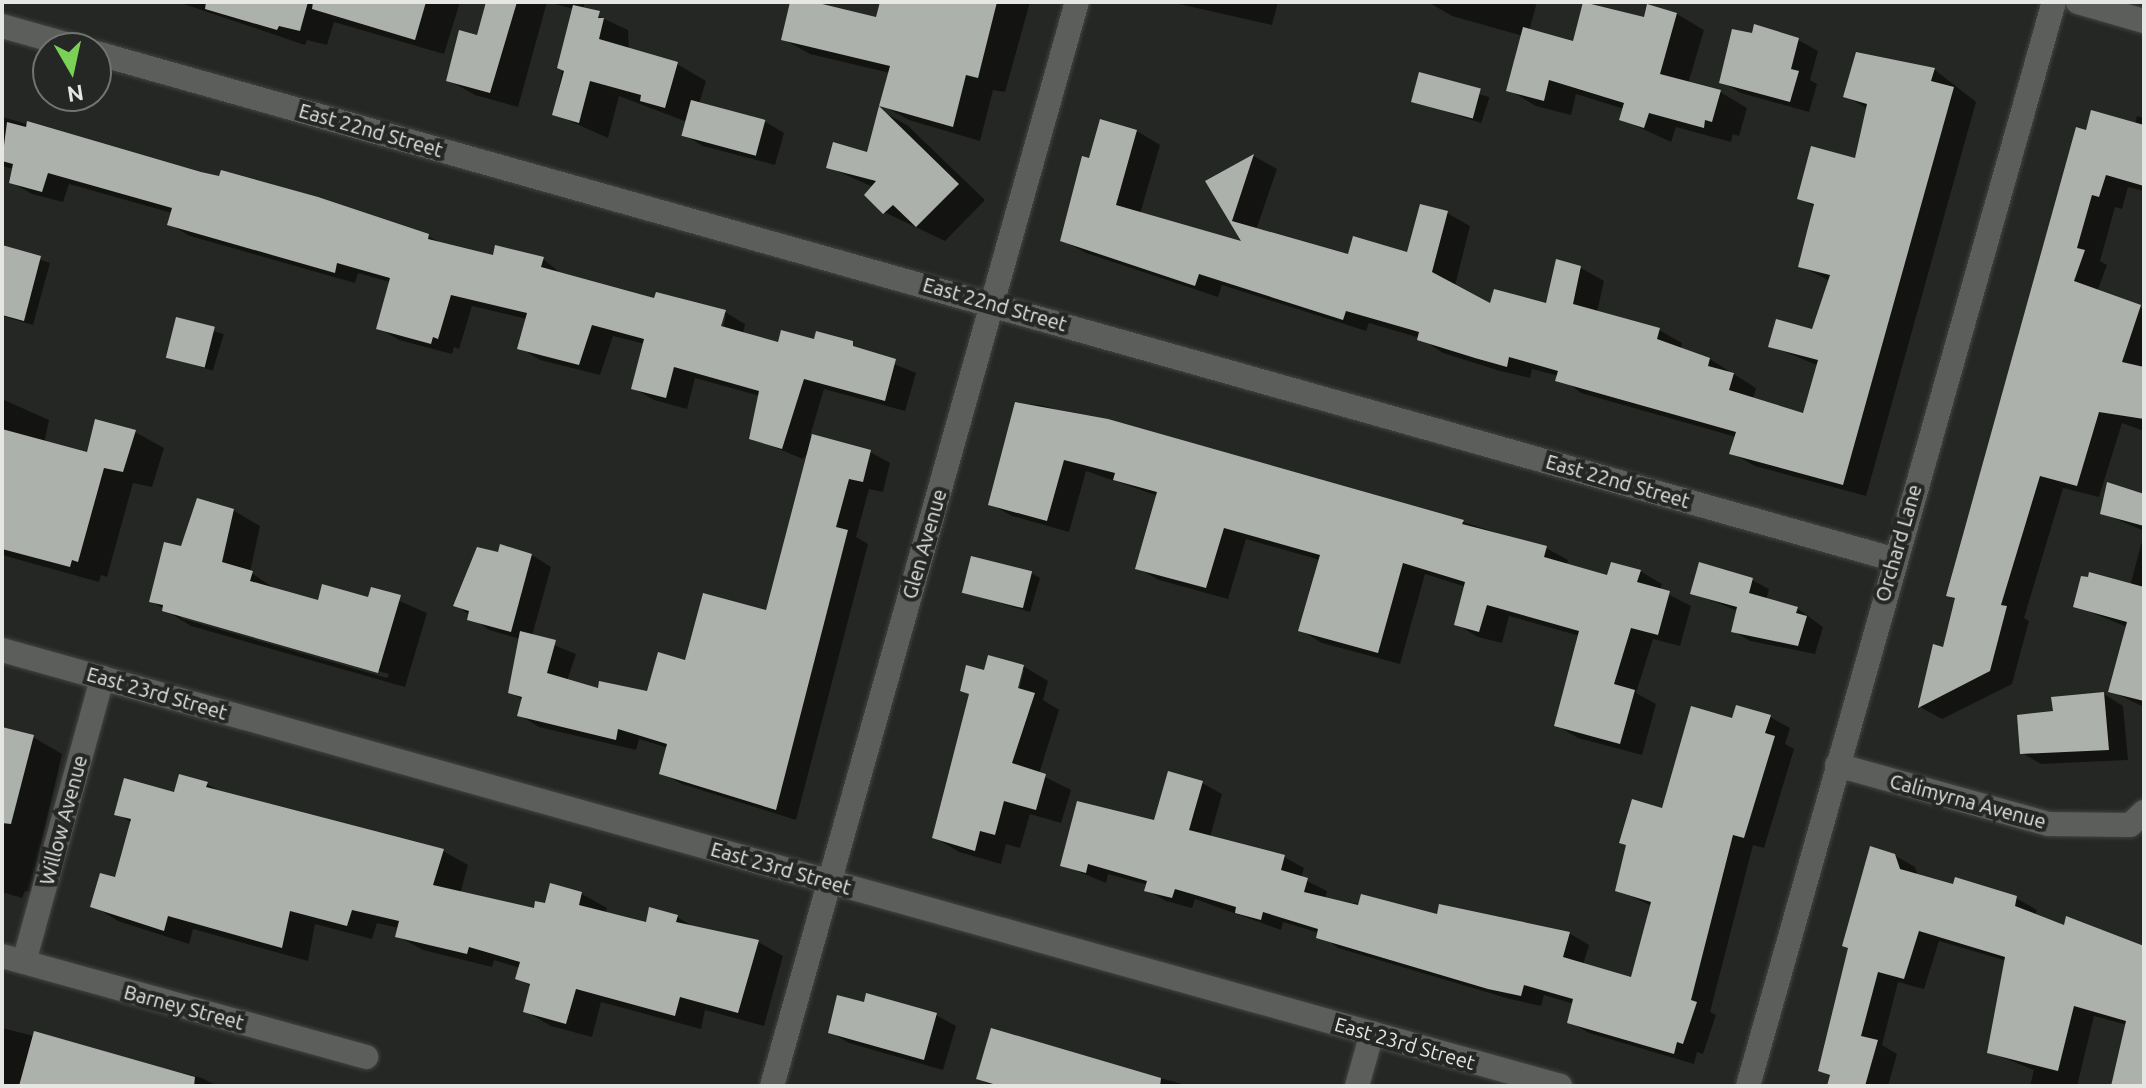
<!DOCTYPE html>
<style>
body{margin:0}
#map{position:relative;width:2146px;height:1088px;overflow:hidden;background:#242723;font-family:Ubuntu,sans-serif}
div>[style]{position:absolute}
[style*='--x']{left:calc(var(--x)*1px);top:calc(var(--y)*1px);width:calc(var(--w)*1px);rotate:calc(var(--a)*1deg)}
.shadow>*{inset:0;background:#0007;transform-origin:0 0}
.building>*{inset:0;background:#adb1ac;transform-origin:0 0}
.roads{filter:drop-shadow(0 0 2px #424441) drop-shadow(0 0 2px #424441)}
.street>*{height:24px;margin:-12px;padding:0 12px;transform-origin:12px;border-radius:12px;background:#5b5e5a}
span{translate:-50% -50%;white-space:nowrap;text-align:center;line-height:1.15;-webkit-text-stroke:8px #242723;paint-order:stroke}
.street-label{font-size:20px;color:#e6e7e5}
.frame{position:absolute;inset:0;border:4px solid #e6e7e5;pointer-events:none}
.north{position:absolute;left:32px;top:32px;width:80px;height:80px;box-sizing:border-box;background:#242723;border:2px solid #727471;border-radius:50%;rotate:171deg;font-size:22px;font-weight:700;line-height:32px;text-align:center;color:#e6e7e5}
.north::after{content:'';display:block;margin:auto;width:28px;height:36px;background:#7ad156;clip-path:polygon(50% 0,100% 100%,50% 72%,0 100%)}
</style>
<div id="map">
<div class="shadow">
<div style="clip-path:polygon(178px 2px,460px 2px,444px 54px,334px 22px,327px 45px,307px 40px,305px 45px)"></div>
<div style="clip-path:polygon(488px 2px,585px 2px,583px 9px,628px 30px,629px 50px,677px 64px,706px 81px,699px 104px,764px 121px,784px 133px,775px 165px,703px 146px,684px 135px,687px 122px,619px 96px,608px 138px,554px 114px,574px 9px,547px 2px,518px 107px,475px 95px,448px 80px,479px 37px)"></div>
<div style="clip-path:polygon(792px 2px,878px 19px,882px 2px,1030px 2px,1005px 92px,993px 90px,980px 141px,909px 120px,882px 105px,890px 73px,810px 54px,783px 39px)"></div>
<div style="clip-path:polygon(1170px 2px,1278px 2px,1272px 25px)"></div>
<div style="clip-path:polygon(1428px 2px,1537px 2px,1529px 31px,1574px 43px,1585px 2px,1646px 19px,1649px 7px,1677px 14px,1704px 30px,1688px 84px,1720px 92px,1747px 108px,1739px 136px,1733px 134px,1731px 142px,1676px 127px,1671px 142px,1621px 119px,1624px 109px,1576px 94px,1571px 115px,1536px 106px,1509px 90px,1523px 36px,1452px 16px)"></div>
<div style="clip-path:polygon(1798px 40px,1818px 51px,1810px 80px,1817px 84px,1809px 112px,1741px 93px,1722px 82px)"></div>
<div style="clip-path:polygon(1857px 55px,1935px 70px,1976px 102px,1866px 496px,1755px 466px,1732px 453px,1736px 437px,1581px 393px,1559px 376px,1532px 369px,1530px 378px,1500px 371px,1443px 353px,1420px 338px,1369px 323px,1366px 331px,1222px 285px,1218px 297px,1086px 253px,1062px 240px,1090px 161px,1137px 131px,1160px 145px,1140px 214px,1245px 244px,1207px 182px,1254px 156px,1277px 169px,1256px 230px,1349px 257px,1408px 255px,1447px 213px,1470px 226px,1455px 286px,1491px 306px,1547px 306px,1581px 268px,1604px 281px,1597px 312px,1659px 330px,1682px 343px,1681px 349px,1710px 359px,1756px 388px,1753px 399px,1805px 416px,1819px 366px,1771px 346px,1813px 332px,1830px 281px,1800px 266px,1815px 207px,1800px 198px,1857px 160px,1868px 109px,1845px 96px)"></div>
<div style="left:1421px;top:75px;width:72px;height:27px;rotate:18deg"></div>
<div style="clip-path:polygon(880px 110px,907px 125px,985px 200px,945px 241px,884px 212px,873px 187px,828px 167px,869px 154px)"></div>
<div style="clip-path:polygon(2137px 116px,2144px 118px,2144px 191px,2128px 187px,2122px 209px,2115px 207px,2100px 261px,2107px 265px,2097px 292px,2144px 309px,2144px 431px,2122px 423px,2099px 497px,2063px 488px,2024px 618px,2029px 621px,2012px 684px,1942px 719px,1920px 707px,1935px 647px,1945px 650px,1956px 599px,1949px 595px,2088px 132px,2135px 124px)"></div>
<div style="clip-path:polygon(evenodd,2px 117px,428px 236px,443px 244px,494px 257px,543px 259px,563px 275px,656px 301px,725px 312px,745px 324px,743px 334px,779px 345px,816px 341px,817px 333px,916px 373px,905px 411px,824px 389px,810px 436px,870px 452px,890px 463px,883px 492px,869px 489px,856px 537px,868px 544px,796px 820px,682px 784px,661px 773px,668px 748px,639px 739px,636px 750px,539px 727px,519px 715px,523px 700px,510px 692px,520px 639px,489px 630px,456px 605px,499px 555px,532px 555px,551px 567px,532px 636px,576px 654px,567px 681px,599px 690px,648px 693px,767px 612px,809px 451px,803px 459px,752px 438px,760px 396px,695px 378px,687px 409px,654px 400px,633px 388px,645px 344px,613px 336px,600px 375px,540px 360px,520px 348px,527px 319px,472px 306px,459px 349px,454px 347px,452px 354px,399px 340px,378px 328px,390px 282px,358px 273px,355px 283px,190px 236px,169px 224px,172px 213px,69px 184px,63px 202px,32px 194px,11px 182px,14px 169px,2px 166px,2px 117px,722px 315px,726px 315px,721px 337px,717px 336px,722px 315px)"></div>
<div style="clip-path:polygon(2px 247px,50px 263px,33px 325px,2px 316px)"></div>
<div style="left:177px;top:320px;width:49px;height:38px;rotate:17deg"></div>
<div style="clip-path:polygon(2px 399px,49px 420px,44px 444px,88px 454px,135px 432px,164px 448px,152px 487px,133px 483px,107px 577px,101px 575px,99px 582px,2px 555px)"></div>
<div style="clip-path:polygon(1017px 404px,1040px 405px,1463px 522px,1546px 548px,1568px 560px,1567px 566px,1609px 578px,1640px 571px,1662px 584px,1660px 590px,1691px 606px,1680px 646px,1653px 639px,1636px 693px,1656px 704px,1642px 755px,1578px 738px,1556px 725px,1580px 636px,1509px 616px,1502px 643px,1478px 637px,1456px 624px,1466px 587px,1425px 574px,1400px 664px,1322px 643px,1300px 630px,1320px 560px,1246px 539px,1228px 599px,1159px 580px,1137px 568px,1158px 496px,1086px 471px,1069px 532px,1012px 516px,990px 504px)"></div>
<div style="clip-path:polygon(2144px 496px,2144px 531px,2102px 513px)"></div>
<div style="clip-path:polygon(evenodd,233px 510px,260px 526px,250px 572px,278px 591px,319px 603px,369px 599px,372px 589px,427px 613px,405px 687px,191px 626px,151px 601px,182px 549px,233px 510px,175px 613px,389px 674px,387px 678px,183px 619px,175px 613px)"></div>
<div style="clip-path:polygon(2144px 534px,2144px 707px,2110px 691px,2127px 627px,2076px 606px,2130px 586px)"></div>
<div style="clip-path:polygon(1031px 573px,1040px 578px,1030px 612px,963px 592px)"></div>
<div style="clip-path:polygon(1752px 580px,1769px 589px,1766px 600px,1798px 609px,1823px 627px,1815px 654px,1750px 641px,1733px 631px,1738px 611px,1692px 593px)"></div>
<div style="clip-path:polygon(evenodd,1023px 666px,1048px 681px,1043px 700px,1059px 710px,1039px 774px,1071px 790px,1061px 823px,1030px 814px,1020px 848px,1006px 844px,1001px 864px,959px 852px,934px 837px,971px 695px,962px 690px,986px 672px,1023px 666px,1020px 670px,1024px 670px,1017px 698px,1013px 697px,1020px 670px)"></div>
<div style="clip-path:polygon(2104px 694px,2123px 706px,2128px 760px,2041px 764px,2022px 753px,2056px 713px)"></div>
<div style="clip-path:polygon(1770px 717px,1790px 728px,1785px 744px,1794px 749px,1764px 848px,1753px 845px,1710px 1012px,1716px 1015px,1703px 1054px,1697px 1052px,1694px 1064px,1589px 1033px,1570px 1022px,1574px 1004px,1544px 995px,1541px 1006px,1510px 999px,1338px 948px,1319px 933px,1283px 922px,1281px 930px,1195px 899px,1192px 908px,1166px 901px,1147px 890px,1148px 885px,1108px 874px,1106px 883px,1062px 865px,1156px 823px,1202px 783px,1222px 794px,1210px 837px,1284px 857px,1304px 868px,1301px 878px,1327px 891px,1325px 899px,1569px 933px,1589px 945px,1583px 965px,1632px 979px,1652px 906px,1617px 890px,1628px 846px,1621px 842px,1664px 810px,1734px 721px)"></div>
<div style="clip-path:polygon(2px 729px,33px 737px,62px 754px,30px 892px,25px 891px,22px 898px,2px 892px)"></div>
<div style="clip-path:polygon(207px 784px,224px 794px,443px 851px,468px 865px,460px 894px,535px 911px,546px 906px,552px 886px,582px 894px,607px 908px,605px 914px,647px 925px,677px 917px,698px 929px,758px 942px,783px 956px,764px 1026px,705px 1010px,701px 1029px,601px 1002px,592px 1037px,551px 1026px,525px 1011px,532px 987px,517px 978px,520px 968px,494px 960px,492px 967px,423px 950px,397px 936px,399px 928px,377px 923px,372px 939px,315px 924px,308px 961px,193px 929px,189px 944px,118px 921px,93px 906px,117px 879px,132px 823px,117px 814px)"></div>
<div style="clip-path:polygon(1894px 855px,1915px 867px,1918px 876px,2016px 898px,2037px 910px,2035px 916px,2066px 928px,2144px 947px,2144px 1086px,2113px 1086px,2127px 1025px,2094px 1016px,2077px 1086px,2030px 1086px,2034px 1070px,1989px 1052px,2007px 961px,1939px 941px,1924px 989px,1898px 982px,1882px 1045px,1897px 1054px,1888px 1086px,1835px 1086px,1833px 1078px,1820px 1070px)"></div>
<div style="clip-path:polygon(866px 1004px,936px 1015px,956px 1026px,943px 1070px,849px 1043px,830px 1032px)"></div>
<div style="clip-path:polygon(2px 1028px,202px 1078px,217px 1086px,2px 1086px)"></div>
<div style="clip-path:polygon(993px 1031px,1189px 1086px,992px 1086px,978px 1078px)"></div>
</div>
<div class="building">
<div style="clip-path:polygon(206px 2px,308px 2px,300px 31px,279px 26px,277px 30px,205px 9px)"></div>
<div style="clip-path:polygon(313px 2px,426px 2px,415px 40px,312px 9px)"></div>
<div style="clip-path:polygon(486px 2px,517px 2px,490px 93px,446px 81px,459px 30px,477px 35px)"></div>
<div style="clip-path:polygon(790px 2px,814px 2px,876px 17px,880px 2px,997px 2px,978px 78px,966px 75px,953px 127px,879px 106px,890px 66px,781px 40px)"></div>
<div style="clip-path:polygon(1583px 2px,1644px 17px,1647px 4px,1677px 13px,1660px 74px,1721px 90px,1712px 122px,1705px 120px,1704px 128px,1649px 113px,1644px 128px,1619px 120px,1624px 103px,1549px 80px,1544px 101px,1506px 91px,1523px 27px,1573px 41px)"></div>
<div style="clip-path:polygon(573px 5px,600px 11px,598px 18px,604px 18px,599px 39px,678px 62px,665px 108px,640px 101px,641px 95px,590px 81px,579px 123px,552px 115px,564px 71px,557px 68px)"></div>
<div style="clip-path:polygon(1754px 24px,1799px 38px,1791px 69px,1799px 71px,1790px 102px,1719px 83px,1732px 29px,1752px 33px)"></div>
<div style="clip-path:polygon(1856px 52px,1935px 68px,1931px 81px,1954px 87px,1843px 485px,1729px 454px,1736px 432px,1555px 381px,1558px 371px,1509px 357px,1507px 367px,1475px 358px,1417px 340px,1419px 332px,1346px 311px,1343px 320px,1199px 274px,1195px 286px,1060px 241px,1082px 156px,1089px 158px,1100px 119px,1137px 130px,1116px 205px,1241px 241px,1205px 181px,1254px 154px,1232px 221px,1348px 254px,1353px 236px,1407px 252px,1420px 204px,1448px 211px,1432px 272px,1490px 303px,1494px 289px,1546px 303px,1556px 259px,1581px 266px,1573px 304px,1660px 328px,1657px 339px,1710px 358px,1708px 366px,1734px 373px,1729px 390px,1803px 413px,1818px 360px,1768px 347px,1776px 319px,1812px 329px,1830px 275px,1798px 267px,1814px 204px,1797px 199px,1811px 146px,1855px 158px,1867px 104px,1843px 97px)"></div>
<div style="left:1419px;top:72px;width:64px;height:31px;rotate:15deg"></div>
<div style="left:691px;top:100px;width:77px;height:37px;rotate:15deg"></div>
<div style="clip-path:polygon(879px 106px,959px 184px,916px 227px,893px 205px,883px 214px,864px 195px,876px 181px,826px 168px,833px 142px,867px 152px)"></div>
<div style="clip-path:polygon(2091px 110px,2144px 125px,2144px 186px,2106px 175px,2099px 197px,2092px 195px,2077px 248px,2085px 250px,2074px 281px,2141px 305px,2122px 362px,2144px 367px,2144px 419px,2099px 412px,2077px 486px,2040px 476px,2001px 605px,2007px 606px,1990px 671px,1918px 708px,1933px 644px,1943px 647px,1955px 598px,1946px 596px,2076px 127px,2086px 130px)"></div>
<div style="clip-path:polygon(27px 121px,201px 172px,219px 176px,221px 170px,318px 197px,429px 234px,428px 239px,493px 255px,495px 245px,544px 257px,541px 267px,654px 298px,656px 292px,726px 310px,721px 326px,778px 342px,781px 330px,814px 339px,816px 331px,853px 341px,853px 346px,896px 359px,885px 401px,804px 379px,782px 449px,749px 439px,759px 391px,674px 367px,666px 398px,631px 389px,644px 339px,592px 325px,579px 365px,517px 349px,527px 313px,451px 295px,438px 339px,433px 337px,431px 344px,376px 329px,390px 278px,337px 263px,335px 273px,167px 225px,172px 208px,48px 173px,42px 192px,9px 183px,13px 164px,2px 161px,7px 122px,26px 127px)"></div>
<div style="clip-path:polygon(2px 245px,41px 256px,24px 321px,2px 315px)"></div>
<div style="left:176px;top:317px;width:40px;height:42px;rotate:14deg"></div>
<div style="clip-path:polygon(1015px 402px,1108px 419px,1464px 520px,1462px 524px,1547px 546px,1544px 557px,1607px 575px,1611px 562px,1641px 570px,1637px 582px,1670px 591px,1658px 635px,1631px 628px,1614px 684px,1635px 690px,1620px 744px,1554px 726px,1579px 631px,1487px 605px,1479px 632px,1454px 625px,1465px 582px,1403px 563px,1378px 653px,1298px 631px,1320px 555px,1224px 528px,1206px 588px,1135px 569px,1157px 492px,1113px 480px,1115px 473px,1064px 460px,1047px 521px,988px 505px)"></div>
<div style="clip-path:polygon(95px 419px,136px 430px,123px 472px,104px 468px,78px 562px,72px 560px,70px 567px,2px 549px,2px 429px,87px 452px)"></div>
<div style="clip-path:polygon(812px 434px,871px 450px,863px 482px,849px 479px,836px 527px,848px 530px,776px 810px,659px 774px,667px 744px,618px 729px,616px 740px,517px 716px,522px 697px,508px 693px,520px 631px,556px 640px,547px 673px,598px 688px,599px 681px,647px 691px,658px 652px,685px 660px,703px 593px,766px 610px)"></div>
<div style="clip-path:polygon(2107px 482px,2144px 494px,2144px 526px,2100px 514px)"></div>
<div style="clip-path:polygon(197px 498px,234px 509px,222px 562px,253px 571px,250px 581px,318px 600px,322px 584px,368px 597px,371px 587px,401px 595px,378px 673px,162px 611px,163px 605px,149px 602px,164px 542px,181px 546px)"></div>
<div style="clip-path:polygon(500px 544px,532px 554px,511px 632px,467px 620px,469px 611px,453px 606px,477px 547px,498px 552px)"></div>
<div style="left:971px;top:556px;width:63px;height:38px;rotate:14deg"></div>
<div style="clip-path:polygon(1699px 562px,1753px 578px,1749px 593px,1798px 607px,1796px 613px,1807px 616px,1798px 646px,1731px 632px,1737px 607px,1690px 594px)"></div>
<div style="clip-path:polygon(2089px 572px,2144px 587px,2144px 701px,2108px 692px,2127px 622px,2073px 607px,2081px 576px,2088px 577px)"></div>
<div style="clip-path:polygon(988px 655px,1024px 665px,1018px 688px,1035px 693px,1012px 763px,1046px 774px,1036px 810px,1004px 801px,995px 835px,980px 831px,975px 851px,932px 838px,969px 694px,960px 691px,966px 665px,984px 670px)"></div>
<div style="clip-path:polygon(2104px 692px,2109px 750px,2020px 754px,2017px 715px,2053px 711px,2051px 697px)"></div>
<div style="clip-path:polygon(1736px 705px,1771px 715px,1765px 733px,1775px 736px,1744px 838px,1733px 835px,1691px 1000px,1697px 1002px,1683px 1044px,1677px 1042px,1674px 1054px,1567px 1023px,1573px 999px,1524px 985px,1521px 996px,1488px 989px,1316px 938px,1318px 929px,1263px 912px,1261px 920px,1235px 913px,1236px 907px,1175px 889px,1172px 898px,1144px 891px,1147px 881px,1088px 864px,1086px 873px,1060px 866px,1077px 801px,1154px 820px,1168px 771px,1203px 781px,1189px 830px,1285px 855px,1281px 870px,1308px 878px,1304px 892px,1358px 905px,1361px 894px,1437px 914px,1439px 904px,1570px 932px,1563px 957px,1631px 977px,1651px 902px,1615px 891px,1626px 845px,1619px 843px,1632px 799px,1662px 808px,1691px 706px,1732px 718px)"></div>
<div style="clip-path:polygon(2px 727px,34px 735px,11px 824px,2px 823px)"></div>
<div style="clip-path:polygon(179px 774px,208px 782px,206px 787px,444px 849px,433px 885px,534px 908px,535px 901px,545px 903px,550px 883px,582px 892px,579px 905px,646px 922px,649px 907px,678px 915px,676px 922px,759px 940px,738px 1013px,680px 997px,675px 1016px,576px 989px,566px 1024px,523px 1012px,530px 984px,515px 979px,520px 962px,469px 947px,467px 954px,395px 937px,399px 921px,352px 910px,347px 926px,290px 911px,282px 948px,168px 916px,164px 931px,90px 907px,100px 873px,115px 877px,131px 819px,114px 815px,124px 778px,174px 792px)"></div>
<div style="clip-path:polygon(1870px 846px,1895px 854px,1900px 869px,1953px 884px,1955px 877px,2017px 896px,2015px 906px,2064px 925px,2066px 916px,2144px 946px,2144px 1086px,2111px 1086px,2126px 1021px,2074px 1006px,2058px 1071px,1987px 1053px,2005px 957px,1919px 931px,1904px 979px,1878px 972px,1861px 1036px,1878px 1040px,1865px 1086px,1827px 1086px,1830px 1075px,1818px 1071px,1848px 948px,1842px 946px)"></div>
<div style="clip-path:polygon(866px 993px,937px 1013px,924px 1060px,828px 1033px,837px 995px,864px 1002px)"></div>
<div style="clip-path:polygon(991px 1028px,1161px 1078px,1160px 1086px,1000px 1086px,976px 1079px)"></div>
<div style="clip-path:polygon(34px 1031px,195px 1077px,194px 1086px,19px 1086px)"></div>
</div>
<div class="roads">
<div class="street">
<div style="--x:2078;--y:2;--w:69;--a:16.1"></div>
<div style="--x:2;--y:26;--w:81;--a:15.8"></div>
<div style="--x:96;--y:53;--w:1867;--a:15.73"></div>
<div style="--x:2;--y:650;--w:1618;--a:15.63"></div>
<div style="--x:1837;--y:765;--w:220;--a:15.6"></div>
<div style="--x:2049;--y:824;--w:81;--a:0.7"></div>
<div style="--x:2130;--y:825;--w:19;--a:-43"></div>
<div style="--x:2;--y:956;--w:378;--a:15.5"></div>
<div style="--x:24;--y:962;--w:295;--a:-74.6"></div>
<div style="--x:772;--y:1086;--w:1126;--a:-74.29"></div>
<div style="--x:1357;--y:1086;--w:55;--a:-74.2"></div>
<div style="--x:1748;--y:1086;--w:1126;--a:-74.24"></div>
</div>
</div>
<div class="street-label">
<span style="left:371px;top:130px;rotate:16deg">East 22nd Street</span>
<span style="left:995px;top:304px;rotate:16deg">East 22nd Street</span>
<span style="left:1618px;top:481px;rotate:16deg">East 22nd Street</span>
<span style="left:1898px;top:543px;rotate:-74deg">Orchard Lane</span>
<span style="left:924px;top:544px;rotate:-74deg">Glen Avenue</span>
<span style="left:157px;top:693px;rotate:16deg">East 23rd Street</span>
<span style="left:1968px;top:801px;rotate:15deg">Calimyrna Avenue</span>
<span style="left:63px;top:820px;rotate:-75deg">Willow Avenue</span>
<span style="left:781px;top:868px;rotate:16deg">East 23rd Street</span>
<span style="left:184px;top:1007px;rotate:15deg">Barney Street</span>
<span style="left:1405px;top:1043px;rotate:16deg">East 23rd Street</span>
</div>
<div class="frame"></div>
<div class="north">N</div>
</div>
